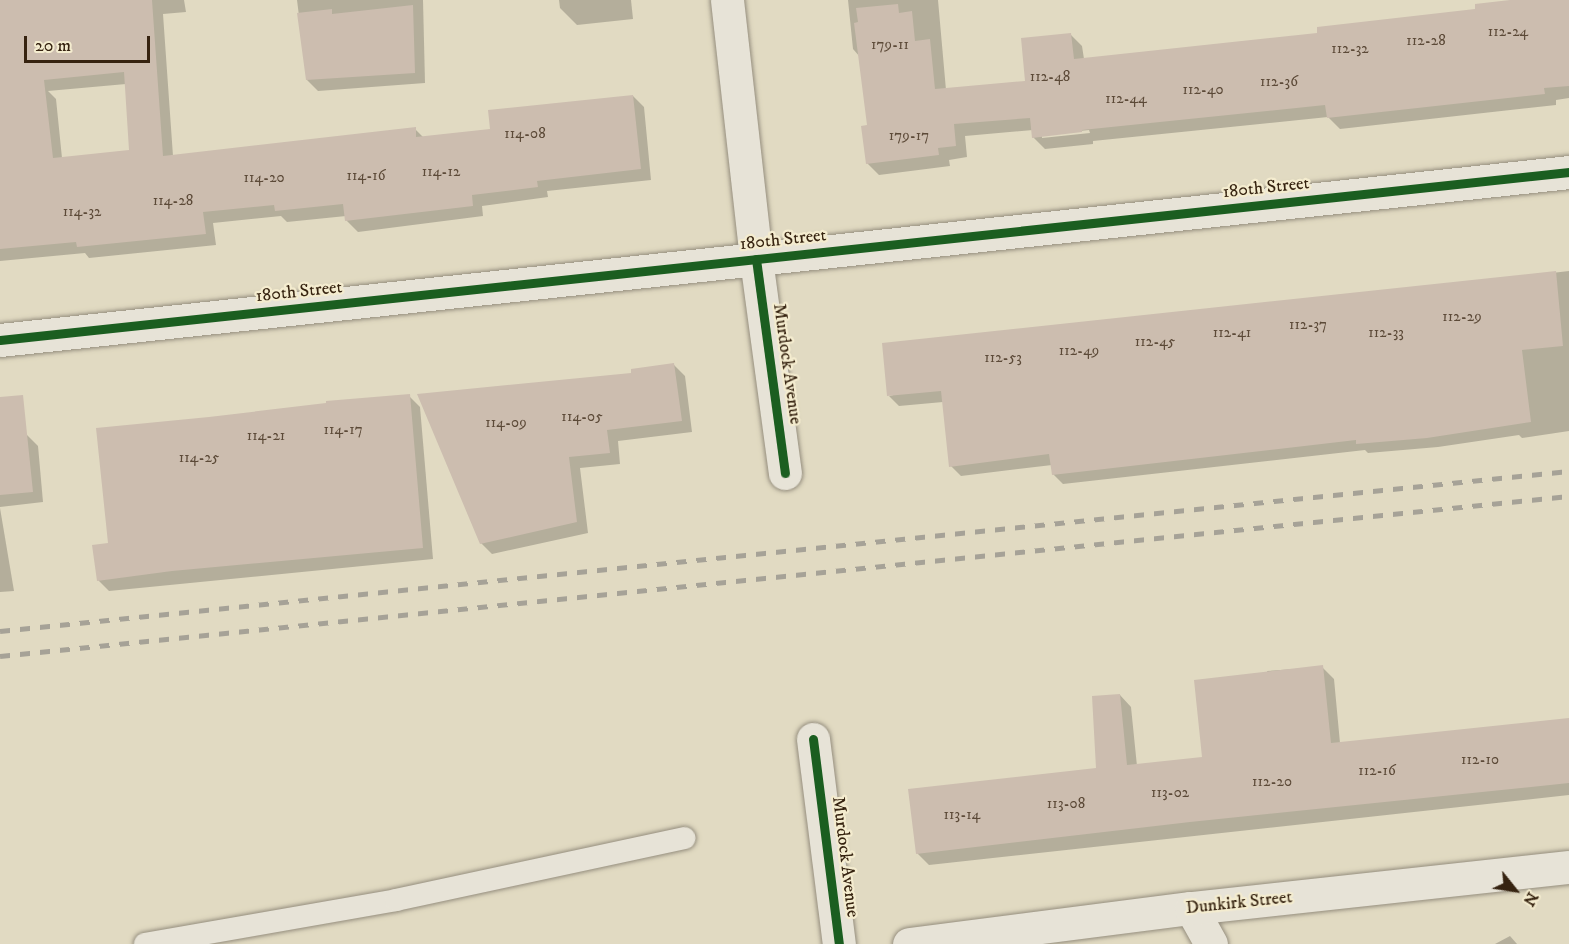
<!DOCTYPE html>
<style>
body{margin:0}
#map{position:relative;width:1569px;height:944px;overflow:hidden;background:#e1dac2;font-family:"IM FELL DW Pica",serif}
div>[style]{position:absolute}
[style*='--x']{left:calc(var(--x)*1px);top:calc(var(--y)*1px);width:calc(var(--w)*1px);rotate:calc(var(--a)*1deg)}
.shadow>*{inset:0;background:#0003}
.building>*{inset:0;background:#ccbdaf}
.roads{filter:drop-shadow(0 0 2px #958e7e) drop-shadow(0 0 2px #958e7e)}
.lane>*{height:22px;margin:-11px;padding:0 11px;transform-origin:11px;border-radius:11px;background:#e7e3d7}
.street>*{height:33px;margin:-16.5px;padding:0 16.5px;transform-origin:16.5px;border-radius:16.5px;background:#e7e3d7}
.secondary>*{height:33px;margin:-16.5px;padding:0 16.5px;transform-origin:16.5px;border-radius:16.5px;background:#e7e3d7}
.rail>*{height:4.5px;margin-top:-2.25px;transform-origin:0;background:repeating-linear-gradient(90deg,#a6a297 0 10px,transparent 0 20px)}
.cycleway>*{height:9px;margin:-4.5px;padding:0 4.5px;transform-origin:4.5px;border-radius:4.5px;background:#1b5e20}
span{translate:-50% -50%;white-space:nowrap;text-align:center;line-height:1.15;-webkit-text-stroke:4.5px #f4eccf;paint-order:stroke}
.number-label{font-size:15px;color:#5c4a38}
.number-label span{-webkit-text-stroke-width:0}
.street-label{font-size:18px;color:#362310}
.north{position:absolute;left:1485px;top:860px;width:60px;height:60px;-webkit-text-stroke:4px #f4eccf;paint-order:stroke;rotate:120deg;font-size:16px;font-weight:700;line-height:24px;text-align:center;color:#362310}
.north::after{content:'';display:block;margin:auto;width:21px;height:27px;background:#362310;clip-path:polygon(50% 0,100% 100%,50% 72%,0 100%)}
.scale{position:absolute;left:24px;top:36px;width:126px;height:27px;box-sizing:border-box;border:3px solid #362310;border-top:0;padding-left:8px;font-size:18px;line-height:21px;white-space:nowrap;color:#362310;-webkit-text-stroke:4px #f4eccf;paint-order:stroke}
</style>
<div id="map">
<div class="shadow">
<div style="clip-path:polygon(evenodd,0 0,184px 0,186px 12px,163px 14px,173px 156px,415px 129px,424px 138px,492px 130px,633px 96px,644px 107px,651px 180px,547px 191px,548px 197px,482px 206px,483px 216px,358px 232px,346px 220px,346px 216px,287px 222px,281px 216px,213px 223px,216px 245px,89px 258px,85px 253px,0 261px,0 0,126px 84px,131px 151px,62px 158px,56px 99px,48px 91px,126px 84px)"></div>
<div style="clip-path:polygon(297px 0,423px 0,425px 83px,318px 91px,307px 80px)"></div>
<div style="clip-path:polygon(559px 0,631px 0,633px 19px,577px 25px,560px 8px)"></div>
<div style="clip-path:polygon(evenodd,848px 0,938px 0,946px 90px,1027px 82px,1070px 34px,1082px 46px,1084px 59px,1319px 34px,1477px 10px,1524px 0,1569px 0,1569px 98px,1556px 100px,1556px 105px,1340px 129px,1328px 117px,1093px 141px,1093px 144px,1045px 149px,1033px 137px,1033px 130px,965px 136px,967px 157px,949px 160px,950px 166px,879px 175px,867px 163px,869px 126px,860px 57px,853px 49px,848px 0,1089px 130px,1090px 133px,1042px 138px,1042px 135px,1089px 130px)"></div>
<div style="clip-path:polygon(1569px 271px,1569px 431px,1522px 438px,1519px 435px,1438px 447px,1368px 453px,1365px 450px,1063px 484px,1053px 474px,1052px 465px,961px 476px,951px 466px,943px 402px,899px 406px,889px 396px,1328px 299px)"></div>
<div style="clip-path:polygon(674px 365px,685px 376px,692px 432px,618px 441px,620px 464px,580px 468px,588px 533px,492px 554px,481px 543px,633px 375px)"></div>
<div style="clip-path:polygon(409px 396px,420px 407px,433px 559px,109px 591px,98px 580px,109px 544px)"></div>
<div style="clip-path:polygon(27px 435px,38px 446px,43px 502px,0 507px,0 438px)"></div>
<div style="clip-path:polygon(0 508px,14px 591px,0 592px)"></div>
<div style="clip-path:polygon(1322px 667px,1334px 679px,1340px 743px,1569px 719px,1569px 795px,929px 865px,917px 853px,1098px 770px,1120px 695px,1131px 707px,1137px 766px,1204px 759px,1268px 674px,1267px 671px)"></div>
<div style="clip-path:polygon(1510px 936px,1517px 944px,1495px 944px)"></div>
</div>
<div class="building">
<div style="clip-path:polygon(evenodd,0 0,152px 0,163px 156px,416px 127px,416px 137px,490px 129px,488px 110px,633px 95px,641px 169px,537px 181px,538px 187px,472px 195px,473px 206px,345px 221px,343px 204px,275px 211px,274px 205px,203px 212px,206px 234px,77px 247px,76px 242px,0 249px,0 0,124px 72px,129px 150px,53px 158px,44px 80px,124px 72px)"></div>
<div style="clip-path:polygon(1510px 0,1569px 0,1569px 86px,1544px 88px,1545px 94px,1327px 118px,1325px 105px,1082px 130px,1082px 132px,1032px 138px,1030px 118px,954px 124px,956px 146px,938px 148px,939px 155px,866px 164px,861px 126px,867px 125px,854px 23px,858px 22px,856px 8px,898px 4px,899px 13px,912px 11px,915px 41px,930px 39px,935px 89px,1025px 81px,1021px 38px,1071px 33px,1074px 59px,1317px 33px,1317px 27px,1475px 9px,1475px 4px)"></div>
<div style="clip-path:polygon(413px 5px,415px 73px,306px 80px,297px 13px,332px 9px,332px 14px)"></div>
<div style="clip-path:polygon(1556px 271px,1563px 346px,1522px 350px,1531px 422px,1427px 438px,1356px 444px,1356px 440px,1052px 475px,1049px 454px,949px 467px,941px 391px,887px 396px,882px 343px)"></div>
<div style="clip-path:polygon(674px 363px,682px 421px,607px 430px,610px 453px,569px 457px,577px 522px,480px 544px,417px 394px,631px 373px,631px 369px)"></div>
<div style="clip-path:polygon(410px 394px,423px 548px,172px 571px,97px 581px,92px 545px,108px 543px,96px 428px,209px 417px,326px 403px,326px 401px)"></div>
<div style="clip-path:polygon(23px 395px,33px 492px,0 495px,0 397px)"></div>
<div style="clip-path:polygon(1323px 665px,1331px 743px,1569px 718px,1569px 783px,1190px 822px,916px 854px,908px 789px,1096px 768px,1092px 696px,1120px 694px,1127px 765px,1202px 757px,1194px 680px)"></div>
</div>
<div class="roads">
<div class="lane">
<div style="--x:145;--y:944;--w:255;--a:-9.9"></div>
<div style="--x:396;--y:900;--w:295;--a:-12.1"></div>
</div>
<div class="street">
<div style="--x:727;--y:0;--w:261;--a:83.6"></div>
<div style="--x:756;--y:259;--w:216;--a:82.3"></div>
<div style="--x:0;--y:340;--w:1578;--a:-6.11"></div>
<div style="--x:813;--y:739;--w:207;--a:82.8"></div>
<div style="--x:1191;--y:908;--w:41;--a:60.9"></div>
</div>
<div class="secondary">
<div style="--x:909;--y:944;--w:284;--a:-7.3"></div>
<div style="--x:1191;--y:908;--w:380;--a:-6.2"></div>
</div>
</div>
<div class="rail">
<div style="--x:0;--y:631;--w:1577;--a:-5.82"></div>
<div style="--x:0;--y:656;--w:1577;--a:-5.82"></div>
</div>
<div class="cycleway">
<div style="--x:756;--y:259;--w:216;--a:82.3"></div>
<div style="--x:0;--y:340;--w:1578;--a:-6.11"></div>
<div style="--x:813;--y:739;--w:207;--a:82.8"></div>
</div>
<div class="number-label">
<span style="left:1508px;top:32px">112-24</span>
<span style="left:1426px;top:41px">112-28</span>
<span style="left:890px;top:45px">179-11</span>
<span style="left:1350px;top:49px">112-32</span>
<span style="left:1050px;top:77px">112-48</span>
<span style="left:1279px;top:82px">112-36</span>
<span style="left:1203px;top:90px">112-40</span>
<span style="left:1126px;top:99px">112-44</span>
<span style="left:525px;top:134px">114-08</span>
<span style="left:909px;top:136px">179-17</span>
<span style="left:441px;top:172px">114-12</span>
<span style="left:366px;top:176px">114-16</span>
<span style="left:264px;top:178px">114-20</span>
<span style="left:173px;top:201px">114-28</span>
<span style="left:82px;top:212px">114-32</span>
<span style="left:1462px;top:317px">112-29</span>
<span style="left:1308px;top:325px">112-37</span>
<span style="left:1232px;top:333px">112-41</span>
<span style="left:1386px;top:333px">112-33</span>
<span style="left:1155px;top:342px">112-45</span>
<span style="left:1079px;top:351px">112-49</span>
<span style="left:1003px;top:358px">112-53</span>
<span style="left:582px;top:417px">114-05</span>
<span style="left:506px;top:423px">114-09</span>
<span style="left:343px;top:430px">114-17</span>
<span style="left:266px;top:436px">114-21</span>
<span style="left:199px;top:458px">114-25</span>
<span style="left:1480px;top:760px">112-10</span>
<span style="left:1377px;top:771px">112-16</span>
<span style="left:1272px;top:782px">112-20</span>
<span style="left:1170px;top:793px">113-02</span>
<span style="left:1066px;top:804px">113-08</span>
<span style="left:962px;top:815px">113-14</span>
</div>
<div class="street-label">
<span style="left:1266px;top:188px;rotate:-6deg">180th Street</span>
<span style="left:783px;top:240px;rotate:-6deg">180th Street</span>
<span style="left:299px;top:292px;rotate:-6deg">180th Street</span>
<span style="left:787px;top:364px;rotate:82deg">Murdock Avenue</span>
<span style="left:845px;top:857px;rotate:83deg">Murdock Avenue</span>
<span style="left:1239px;top:903px;rotate:-6deg">Dunkirk Street</span>
</div>
<div class="north">N</div>
<div class="scale">20 m</div>
</div>
